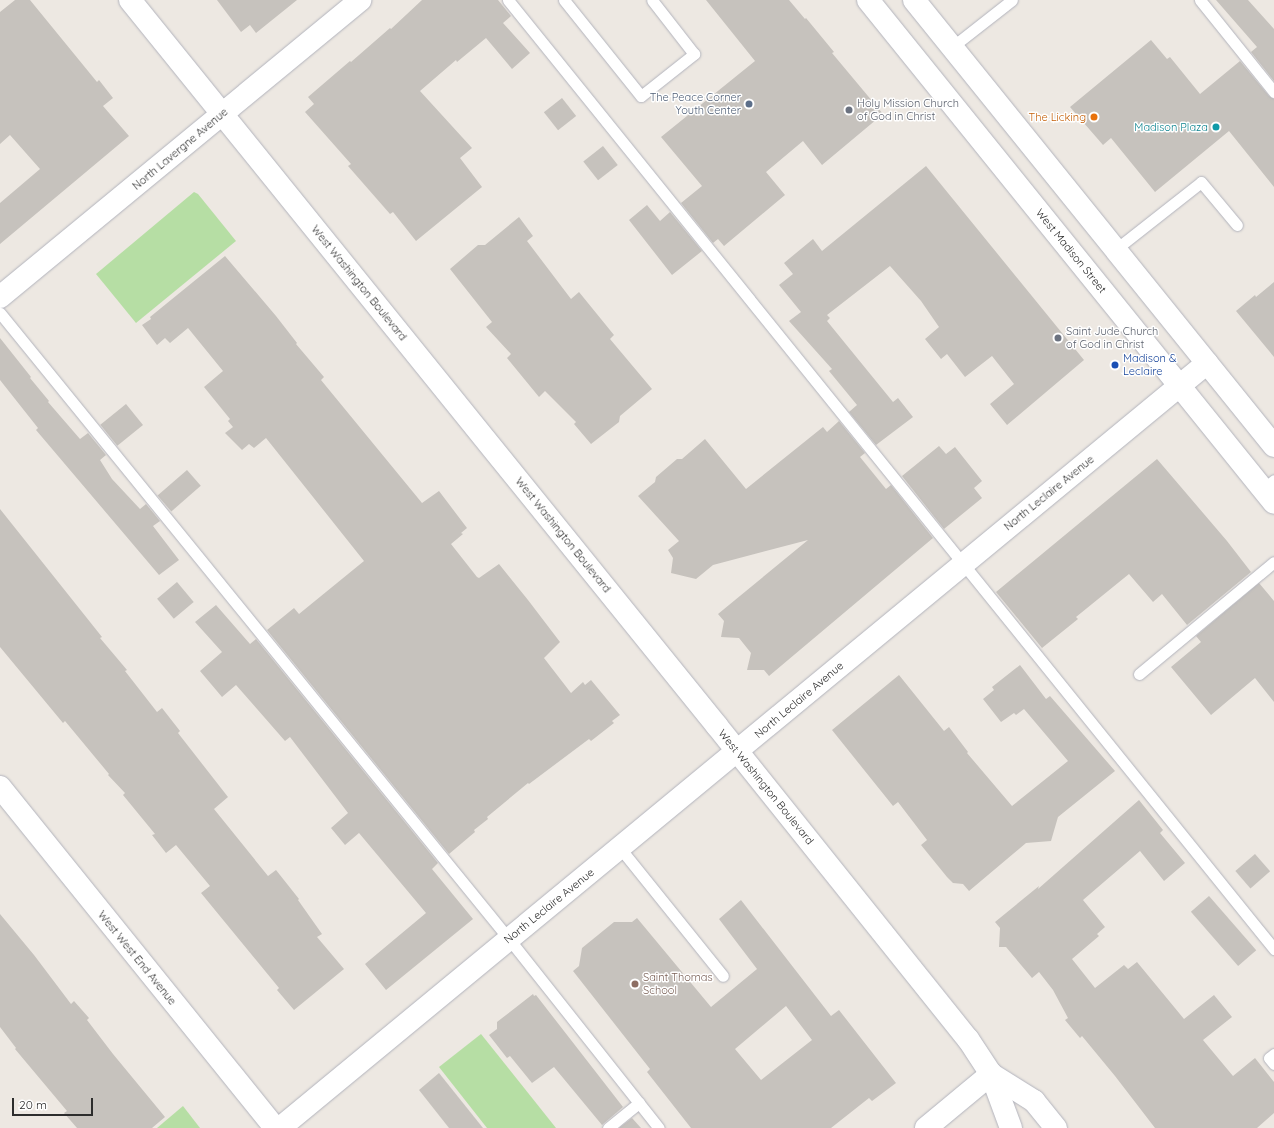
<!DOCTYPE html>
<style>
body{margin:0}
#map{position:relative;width:1274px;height:1128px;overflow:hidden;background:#ede8e2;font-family:Quicksand,sans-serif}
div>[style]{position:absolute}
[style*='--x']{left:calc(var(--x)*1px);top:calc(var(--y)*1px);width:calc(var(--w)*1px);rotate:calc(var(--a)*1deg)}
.green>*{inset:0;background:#b6dea4}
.building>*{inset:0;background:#c6c2bd;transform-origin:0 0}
.roads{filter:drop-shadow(0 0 1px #b2b3bc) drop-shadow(0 0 1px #b2b3bc)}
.service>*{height:11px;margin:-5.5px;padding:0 5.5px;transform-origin:5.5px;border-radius:5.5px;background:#fff}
.minor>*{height:22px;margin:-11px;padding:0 11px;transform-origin:11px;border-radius:11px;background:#fff}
.tertiary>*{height:22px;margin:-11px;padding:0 11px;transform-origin:11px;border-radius:11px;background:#fff}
.secondary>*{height:22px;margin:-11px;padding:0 11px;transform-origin:11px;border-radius:11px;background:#fff}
.dots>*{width:11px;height:11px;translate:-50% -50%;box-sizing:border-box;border:2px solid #fff;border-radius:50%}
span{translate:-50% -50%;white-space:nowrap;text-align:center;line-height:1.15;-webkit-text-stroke:3px #fff;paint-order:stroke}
.service-label{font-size:11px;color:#4e5e75}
.right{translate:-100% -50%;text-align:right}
.worship-label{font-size:11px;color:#5b616d}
.left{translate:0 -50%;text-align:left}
.food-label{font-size:11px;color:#c56008}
.culture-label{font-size:11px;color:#0d838f}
.street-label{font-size:11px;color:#2d2d2d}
.transit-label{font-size:11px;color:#164399}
.education-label{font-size:11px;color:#785e54}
.scale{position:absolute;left:12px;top:1098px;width:81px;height:18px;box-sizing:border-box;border:2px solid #2d2d2d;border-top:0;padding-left:5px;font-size:12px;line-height:14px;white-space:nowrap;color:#2d2d2d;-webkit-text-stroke:3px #fff;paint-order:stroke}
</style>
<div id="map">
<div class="green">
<div style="clip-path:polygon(194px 192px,198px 194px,236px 241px,136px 323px,96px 274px)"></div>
<div style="clip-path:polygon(481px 1034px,556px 1128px,487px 1128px,439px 1067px)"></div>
<div style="clip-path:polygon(183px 1106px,200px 1128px,157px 1128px)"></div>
</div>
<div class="building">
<div style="clip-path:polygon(15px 0,30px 0,97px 82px,99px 80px,113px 98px,103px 106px,129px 136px,0 244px,0 203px,40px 169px,10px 135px,0 144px,0 12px)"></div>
<div style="clip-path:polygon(217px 0,297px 0,256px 33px,250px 25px,241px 32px)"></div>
<div style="clip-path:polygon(422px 0,498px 0,511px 16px,503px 23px,530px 53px,512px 69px,486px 38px,457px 62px,456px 60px,420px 91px,472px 148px,460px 158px,482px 187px,416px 241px,393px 212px,390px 214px,348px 166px,351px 164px,305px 112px,314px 104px,308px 97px,350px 61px,351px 62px,390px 28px,391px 29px)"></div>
<div style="clip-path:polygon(706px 0,789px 0,805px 19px,806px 18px,834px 52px,832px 53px,883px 114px,822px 165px,803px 141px,766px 172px,785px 195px,724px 246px,718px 239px,713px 243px,681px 203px,702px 186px,661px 137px,755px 61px)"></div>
<div style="clip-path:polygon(1216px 0,1248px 0,1274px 29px,1274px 81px,1251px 52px,1257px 47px)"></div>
<div style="clip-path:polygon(1151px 40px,1167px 59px,1170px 57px,1200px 94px,1240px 61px,1269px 96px,1274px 99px,1274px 187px,1229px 131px,1155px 192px,1111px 138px,1103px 145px,1070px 107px)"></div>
<div style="left:562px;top:98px;width:23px;height:23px;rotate:52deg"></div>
<div style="left:603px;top:146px;width:24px;height:25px;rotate:52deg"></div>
<div style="clip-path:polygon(926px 166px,1084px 360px,1007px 425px,990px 404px,1014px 384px,992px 356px,965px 377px,947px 354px,941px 359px,925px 339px,939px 327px,921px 301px,890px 266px,827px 315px,830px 318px,827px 321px,893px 402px,898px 398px,913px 417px,876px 445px,849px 412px,857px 405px,829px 371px,832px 369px,789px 321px,801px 312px,779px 285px,793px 274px,784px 263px,813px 239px,822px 251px)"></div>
<div style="clip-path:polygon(647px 205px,660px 221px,670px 212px,702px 251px,672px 275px,629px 220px)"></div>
<div style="clip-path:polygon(519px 217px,533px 236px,527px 241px,571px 299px,579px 292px,614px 335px,610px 339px,652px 389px,620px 416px,619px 422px,591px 444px,574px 424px,576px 422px,545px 391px,539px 397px,507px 358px,511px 354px,486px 327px,492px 322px,450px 269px,478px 245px,485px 245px)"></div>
<div style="clip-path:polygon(225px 256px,276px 316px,297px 343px,296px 344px,324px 377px,321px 380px,422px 503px,439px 491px,467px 528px,461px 533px,463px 534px,451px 544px,477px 577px,479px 578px,499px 564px,528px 600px,560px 642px,544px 658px,571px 693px,583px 682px,585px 685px,591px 680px,620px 715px,612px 721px,614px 723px,591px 741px,589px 739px,529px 784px,528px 783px,487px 817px,488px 819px,474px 830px,475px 832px,449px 854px,267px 630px,294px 608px,299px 614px,364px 561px,266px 438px,254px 448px,249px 444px,242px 450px,225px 433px,233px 427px,228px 421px,230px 419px,204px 387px,223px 371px,188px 328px,170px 343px,165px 338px,157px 345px,142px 325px,151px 319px,150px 317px)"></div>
<div style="clip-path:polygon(1274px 282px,1274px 357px,1236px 311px,1255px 295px,1256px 297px)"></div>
<div style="clip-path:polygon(0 338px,31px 377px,30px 378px,49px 401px,48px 402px,80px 439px,88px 433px,106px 455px,100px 460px,112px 479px,140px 509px,146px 504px,160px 521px,153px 526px,179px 560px,159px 575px,36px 430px,38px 428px,0 380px)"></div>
<div style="left:126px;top:404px;width:27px;height:33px;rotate:51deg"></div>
<div style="clip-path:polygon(839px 421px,865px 453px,860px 457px,886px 489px,891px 485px,933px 538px,769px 676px,764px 670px,747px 670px,751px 653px,739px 638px,721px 637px,724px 621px,718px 614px,808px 540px,713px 565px,696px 579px,671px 573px,673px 558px,668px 550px,679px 541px,638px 496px,655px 482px,656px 477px,677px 459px,682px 459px,705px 439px,746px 489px,823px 427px,827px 432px)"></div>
<div style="clip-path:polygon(939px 446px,946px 454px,955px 447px,982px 481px,974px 488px,982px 498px,944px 529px,902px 476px)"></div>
<div style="clip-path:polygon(1157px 459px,1227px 541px,1251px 572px,1187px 625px,1162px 594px,1153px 602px,1129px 574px,1076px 617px,1078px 619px,1042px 648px,996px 592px)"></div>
<div style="left:187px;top:470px;width:21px;height:39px;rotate:49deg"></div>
<div style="clip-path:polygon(0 509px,102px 637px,100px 638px,127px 670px,125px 671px,157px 712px,162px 708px,180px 731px,178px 733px,228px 797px,214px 809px,268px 876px,276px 870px,299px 899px,298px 900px,322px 934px,317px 937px,344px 969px,294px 1010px,277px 990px,279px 988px,201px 893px,210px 886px,176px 845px,166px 853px,152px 835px,155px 834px,123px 795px,125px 793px,108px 775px,109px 774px,65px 721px,63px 723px,0 647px)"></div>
<div style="left:177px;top:582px;width:26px;height:26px;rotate:50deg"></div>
<div style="clip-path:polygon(1259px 583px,1274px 601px,1274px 702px,1255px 678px,1211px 715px,1171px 667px,1201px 642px,1196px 636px)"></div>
<div style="clip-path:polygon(216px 605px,250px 644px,256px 639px,438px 863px,432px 869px,473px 919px,386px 990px,365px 964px,426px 913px,359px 833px,345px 845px,331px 828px,348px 813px,290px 737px,285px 741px,236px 685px,222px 697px,200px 671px,222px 652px,195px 622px)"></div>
<div style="clip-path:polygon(1020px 665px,1046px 699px,1050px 696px,1115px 771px,1058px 817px,1051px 841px,1026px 843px,969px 891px,963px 884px,953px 883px,947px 877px,921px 845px,927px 840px,898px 802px,893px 806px,832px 730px,899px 675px,944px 731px,949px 727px,968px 752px,967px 753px,1012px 806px,1068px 761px,1024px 709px,1016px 715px,1014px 713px,1001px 722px,983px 699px,994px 690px,992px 687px)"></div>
<div style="clip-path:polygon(1139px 800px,1163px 830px,1160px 833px,1185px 863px,1164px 881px,1140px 851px,1083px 900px,1105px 927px,1097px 934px,1099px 936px,1072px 959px,1095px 988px,1124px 965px,1128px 969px,1137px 962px,1184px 1019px,1214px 995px,1232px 1017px,1203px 1040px,1233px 1076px,1255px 1058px,1274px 1082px,1274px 1113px,1257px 1128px,1155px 1128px,1115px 1076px,1082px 1036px,1080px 1038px,1065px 1020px,1068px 1018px,1053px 990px,1039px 972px,1032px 978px,1006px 947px,999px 947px,1000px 928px,995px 922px,1039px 886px,1038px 889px)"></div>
<div style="left:1255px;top:854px;width:23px;height:26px;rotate:49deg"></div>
<div style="left:1209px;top:896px;width:72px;height:24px;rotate:49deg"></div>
<div style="clip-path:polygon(evenodd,741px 900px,831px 1016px,839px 1010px,896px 1083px,872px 1101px,869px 1098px,831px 1128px,691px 1128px,647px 1072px,650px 1069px,573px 971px,579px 966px,582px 948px,614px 922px,632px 922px,637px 918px,711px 1007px,757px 969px,719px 919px,741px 900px,786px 1006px,812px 1040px,761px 1080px,735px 1049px,786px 1006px)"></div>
<div style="clip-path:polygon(0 914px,34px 955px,71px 1004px,74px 1001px,89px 1018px,87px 1020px,113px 1054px,165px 1117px,152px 1128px,77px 1128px,64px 1113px,67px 1111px,15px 1049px,16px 1048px,0 1027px)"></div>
<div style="clip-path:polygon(533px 994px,534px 996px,536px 995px,623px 1107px,602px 1125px,554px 1067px,532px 1083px,510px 1056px,507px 1058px,489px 1035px,497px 1029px,497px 1022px)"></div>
<div style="clip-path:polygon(439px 1073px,483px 1128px,449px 1128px,419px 1090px)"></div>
<div style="clip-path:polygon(632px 1118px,641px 1128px,619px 1128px)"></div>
</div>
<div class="roads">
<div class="service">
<div style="--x:508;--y:0;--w:1220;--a:51.09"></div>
<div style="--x:564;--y:0;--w:123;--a:51.3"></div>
<div style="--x:641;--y:96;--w:68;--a:-38.4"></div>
<div style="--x:694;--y:54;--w:68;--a:-127.9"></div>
<div style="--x:1200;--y:0;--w:118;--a:51.2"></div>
<div style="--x:952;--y:47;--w:76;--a:-38.1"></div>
<div style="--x:1116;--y:249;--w:108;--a:-38.2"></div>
<div style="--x:1201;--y:182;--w:56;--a:50.1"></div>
<div style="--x:0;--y:313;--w:807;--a:50.89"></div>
<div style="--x:509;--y:939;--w:241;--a:51.6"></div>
<div style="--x:1263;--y:489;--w:14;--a:-39"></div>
<div style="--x:1139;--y:674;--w:175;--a:-39.7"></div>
<div style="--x:620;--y:848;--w:164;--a:51.2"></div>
<div style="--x:1274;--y:1054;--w:6;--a:141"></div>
<div style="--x:1269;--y:1058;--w:8;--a:50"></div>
<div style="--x:608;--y:1128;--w:40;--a:-39"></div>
</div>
<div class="minor">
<div style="--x:0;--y:297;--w:467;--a:-39.5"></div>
<div style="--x:0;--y:787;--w:438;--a:51.1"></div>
<div style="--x:280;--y:1128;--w:1202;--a:-39.53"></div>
<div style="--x:926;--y:1128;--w:85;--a:-39.7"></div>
<div style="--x:991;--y:1074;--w:51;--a:32.1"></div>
<div style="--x:1034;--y:1101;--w:35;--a:51"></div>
</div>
<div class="tertiary">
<div style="--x:130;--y:0;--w:934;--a:51.04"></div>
<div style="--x:717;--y:726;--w:401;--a:51.3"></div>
<div style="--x:968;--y:1039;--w:42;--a:56.7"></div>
<div style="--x:991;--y:1074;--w:58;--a:69.7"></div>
</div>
<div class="secondary">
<div style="--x:868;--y:0;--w:646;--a:51.09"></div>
<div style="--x:914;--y:0;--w:573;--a:51.09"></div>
</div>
</div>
<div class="dots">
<div style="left:749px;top:104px;background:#5c6f8a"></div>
<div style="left:849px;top:110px;background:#6b7280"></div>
<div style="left:1094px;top:117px;background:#e8710a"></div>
<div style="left:1216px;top:127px;background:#0f9aa8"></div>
<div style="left:1058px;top:338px;background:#6b7280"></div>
<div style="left:1115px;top:365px;background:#1a4fb4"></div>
<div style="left:635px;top:984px;background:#8d6e63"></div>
</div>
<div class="service-label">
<span class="right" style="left:741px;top:104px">The Peace Corner<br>Youth Center</span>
</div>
<div class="worship-label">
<span class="left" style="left:857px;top:110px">Holy Mission Church<br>of God in Christ</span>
<span class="left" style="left:1066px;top:338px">Saint Jude Church<br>of God in Christ</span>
</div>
<div class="food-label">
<span class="right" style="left:1086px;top:117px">The Licking</span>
</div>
<div class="culture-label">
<span class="right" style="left:1208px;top:127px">Madison Plaza</span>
</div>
<div class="street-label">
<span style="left:180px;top:149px;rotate:-40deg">North Lavergne Avenue</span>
<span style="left:1071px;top:251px;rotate:51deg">West Madison Street</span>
<span style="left:359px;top:283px;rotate:51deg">West Washington Boulevard</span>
<span style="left:1049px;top:493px;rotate:-39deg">North Leclaire Avenue</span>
<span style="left:563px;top:535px;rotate:51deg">West Washington Boulevard</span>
<span style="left:799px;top:700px;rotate:-40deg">North Leclaire Avenue</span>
<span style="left:766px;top:787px;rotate:51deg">West Washington Boulevard</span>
<span style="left:549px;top:906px;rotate:-39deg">North Leclaire Avenue</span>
<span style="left:137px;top:958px;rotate:51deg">West West End Avenue</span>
</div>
<div class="transit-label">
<span class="left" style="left:1123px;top:365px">Madison &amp;<br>Leclaire</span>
</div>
<div class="education-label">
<span class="left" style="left:643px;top:984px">Saint Thomas<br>School</span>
</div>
<div class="scale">20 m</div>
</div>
